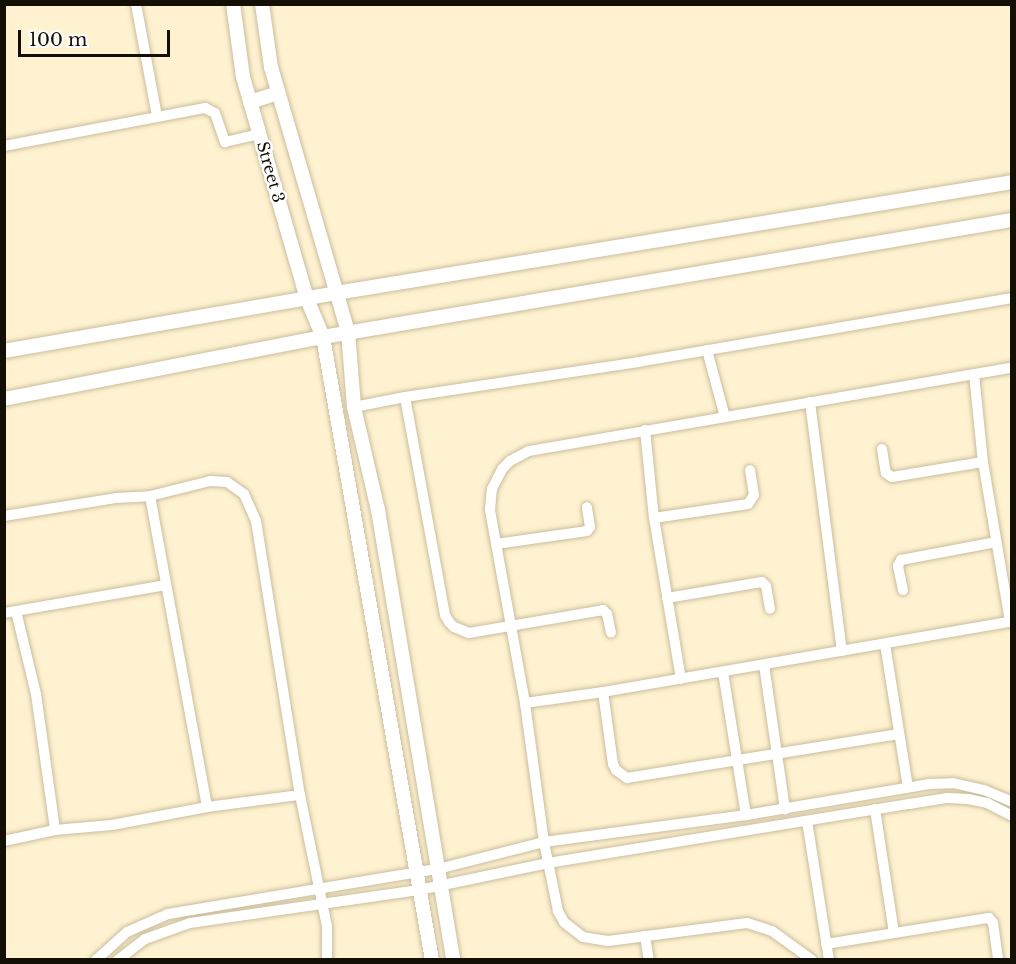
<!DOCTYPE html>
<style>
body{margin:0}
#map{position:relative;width:1016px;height:964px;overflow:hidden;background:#fff2d0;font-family:"Libre Baskerville",serif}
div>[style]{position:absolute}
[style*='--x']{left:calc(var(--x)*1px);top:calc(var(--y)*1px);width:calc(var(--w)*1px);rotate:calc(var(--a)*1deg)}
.roads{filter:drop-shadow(0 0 2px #cabd9d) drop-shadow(0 0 2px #cabd9d)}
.minor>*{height:10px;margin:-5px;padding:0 5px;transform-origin:5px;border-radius:5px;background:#fff}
.tertiary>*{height:14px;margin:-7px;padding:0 7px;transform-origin:7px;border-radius:7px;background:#fff}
span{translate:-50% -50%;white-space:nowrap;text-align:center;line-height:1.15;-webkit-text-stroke:5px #fff;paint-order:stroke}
.street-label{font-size:16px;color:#140f04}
.frame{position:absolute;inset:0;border:6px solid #140f04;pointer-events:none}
.scale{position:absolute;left:18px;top:30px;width:152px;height:27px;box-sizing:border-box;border:3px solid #140f04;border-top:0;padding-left:8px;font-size:18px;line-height:21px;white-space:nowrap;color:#140f04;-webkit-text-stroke:4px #fff;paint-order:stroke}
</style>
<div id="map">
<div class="roads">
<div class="minor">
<div style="--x:136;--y:4;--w:114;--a:79.4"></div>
<div style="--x:4;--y:146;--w:205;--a:-10.7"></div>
<div style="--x:205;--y:108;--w:11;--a:27"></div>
<div style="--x:215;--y:113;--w:31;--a:71"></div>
<div style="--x:225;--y:142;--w:36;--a:-13"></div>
<div style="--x:707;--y:350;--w:69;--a:75"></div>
<div style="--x:974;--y:374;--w:88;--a:84.2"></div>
<div style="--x:983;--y:462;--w:162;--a:80.4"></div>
<div style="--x:405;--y:397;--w:222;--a:79.6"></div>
<div style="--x:445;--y:615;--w:8;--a:60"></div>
<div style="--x:449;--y:622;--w:7;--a:45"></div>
<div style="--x:454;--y:627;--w:16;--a:22"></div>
<div style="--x:469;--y:633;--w:136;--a:-9.7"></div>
<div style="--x:603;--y:610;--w:6;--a:45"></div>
<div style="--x:607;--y:614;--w:19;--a:78"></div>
<div style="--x:810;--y:402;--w:251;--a:82.7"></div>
<div style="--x:354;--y:407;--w:52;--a:-11.1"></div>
<div style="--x:405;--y:397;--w:236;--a:-8.5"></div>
<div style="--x:638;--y:362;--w:379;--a:-9.7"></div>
<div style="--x:645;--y:430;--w:88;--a:84.2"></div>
<div style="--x:654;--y:518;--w:163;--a:80.5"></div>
<div style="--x:882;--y:449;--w:24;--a:81"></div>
<div style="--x:886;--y:473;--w:7;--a:34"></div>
<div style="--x:892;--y:477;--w:92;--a:-9.4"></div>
<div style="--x:150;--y:496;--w:316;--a:79.6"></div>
<div style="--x:4;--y:516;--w:113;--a:-9.1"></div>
<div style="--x:116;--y:498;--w:34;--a:-3"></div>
<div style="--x:150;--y:496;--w:62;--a:-14"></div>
<div style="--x:210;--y:481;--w:17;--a:3"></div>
<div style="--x:227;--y:482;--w:21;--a:35"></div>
<div style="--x:244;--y:494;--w:30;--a:66"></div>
<div style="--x:256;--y:521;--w:278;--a:80.9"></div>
<div style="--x:300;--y:795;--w:134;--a:78.4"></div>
<div style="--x:327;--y:926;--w:34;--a:90"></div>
<div style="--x:654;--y:518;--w:95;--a:-8.5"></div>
<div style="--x:748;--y:504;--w:11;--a:-56"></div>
<div style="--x:754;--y:495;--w:25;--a:-99"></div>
<div style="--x:496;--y:544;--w:92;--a:-8.1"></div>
<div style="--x:587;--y:531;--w:5;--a:-53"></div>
<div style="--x:590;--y:527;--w:20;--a:-99"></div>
<div style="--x:903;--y:590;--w:25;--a:-102"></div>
<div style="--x:898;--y:566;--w:7;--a:-63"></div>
<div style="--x:901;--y:560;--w:97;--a:-10.7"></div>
<div style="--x:667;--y:598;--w:96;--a:-9.6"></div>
<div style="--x:762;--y:582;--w:6;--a:45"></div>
<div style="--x:766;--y:586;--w:23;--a:80"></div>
<div style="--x:16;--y:611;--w:85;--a:76.5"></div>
<div style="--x:36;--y:694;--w:137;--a:82"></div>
<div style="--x:4;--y:613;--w:164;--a:-9.8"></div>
<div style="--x:885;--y:644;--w:145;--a:80.9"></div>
<div style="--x:764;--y:665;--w:146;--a:81.7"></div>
<div style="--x:723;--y:672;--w:145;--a:80.9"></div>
<div style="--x:603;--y:692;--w:73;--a:82.1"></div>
<div style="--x:613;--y:764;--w:7;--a:63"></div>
<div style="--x:616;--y:770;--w:14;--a:36"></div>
<div style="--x:627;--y:778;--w:275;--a:-9.2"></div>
<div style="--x:525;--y:703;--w:79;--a:-8"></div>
<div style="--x:603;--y:692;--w:415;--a:-9.8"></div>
<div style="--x:875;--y:809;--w:125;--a:81.3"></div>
<div style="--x:807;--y:821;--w:141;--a:81"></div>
<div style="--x:4;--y:841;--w:52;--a:-12.2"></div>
<div style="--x:55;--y:830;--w:57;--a:-5"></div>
<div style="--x:112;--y:825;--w:97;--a:-10.7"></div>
<div style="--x:207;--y:807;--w:94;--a:-7.4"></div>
<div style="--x:645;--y:936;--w:24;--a:81"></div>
<div style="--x:826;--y:944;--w:165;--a:-9.1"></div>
<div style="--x:989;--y:918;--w:6;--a:51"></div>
<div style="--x:993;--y:923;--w:37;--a:82"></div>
<div style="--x:96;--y:960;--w:42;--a:-42.1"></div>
<div style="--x:127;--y:932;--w:45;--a:-23.7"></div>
<div style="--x:168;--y:914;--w:274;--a:-9.5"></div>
<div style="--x:438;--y:869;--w:109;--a:-14.3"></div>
<div style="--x:544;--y:842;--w:204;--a:-7.6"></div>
<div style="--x:746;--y:815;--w:186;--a:-9.6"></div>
<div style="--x:929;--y:784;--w:24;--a:-2"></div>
<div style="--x:953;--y:783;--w:32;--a:13"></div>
<div style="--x:984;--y:790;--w:30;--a:23"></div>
<div style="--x:118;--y:960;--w:34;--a:-38"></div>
<div style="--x:145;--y:939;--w:48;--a:-19.6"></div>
<div style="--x:190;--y:923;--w:231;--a:-8.2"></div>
<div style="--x:419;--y:890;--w:132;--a:-11.8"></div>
<div style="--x:548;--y:863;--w:366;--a:-9.3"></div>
<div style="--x:909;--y:804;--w:39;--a:-9"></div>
<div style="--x:948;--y:798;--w:20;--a:3"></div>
<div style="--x:968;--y:799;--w:19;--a:12"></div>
<div style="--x:987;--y:803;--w:28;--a:27"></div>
<div style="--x:812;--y:960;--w:49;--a:-144.1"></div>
<div style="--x:772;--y:931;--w:26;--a:-162"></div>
<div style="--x:747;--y:923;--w:140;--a:172.6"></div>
<div style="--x:608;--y:941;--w:25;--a:-171"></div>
<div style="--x:583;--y:937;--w:24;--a:-142"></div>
<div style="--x:564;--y:922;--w:13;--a:-119"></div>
<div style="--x:558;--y:911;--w:70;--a:-101.5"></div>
<div style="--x:544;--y:842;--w:140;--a:-97.8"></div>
<div style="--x:525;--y:703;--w:196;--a:-100.3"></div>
<div style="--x:490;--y:510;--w:21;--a:-85"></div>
<div style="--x:492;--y:489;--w:22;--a:-63"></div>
<div style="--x:502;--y:469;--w:11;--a:-45"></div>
<div style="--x:510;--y:461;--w:21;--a:-28"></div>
<div style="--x:529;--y:451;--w:490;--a:-9.8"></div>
</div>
<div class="tertiary">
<div style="--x:233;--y:4;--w:74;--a:82.2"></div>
<div style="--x:243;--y:77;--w:231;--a:73.9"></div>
<div style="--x:307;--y:299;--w:41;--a:67.2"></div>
<div style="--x:323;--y:337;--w:632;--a:80.08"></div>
<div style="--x:262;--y:4;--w:64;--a:81.9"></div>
<div style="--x:271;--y:67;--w:276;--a:73.8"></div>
<div style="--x:348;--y:332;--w:75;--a:85.4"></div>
<div style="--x:354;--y:407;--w:106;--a:76.9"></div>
<div style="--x:378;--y:510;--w:456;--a:80.5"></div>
<div style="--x:250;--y:102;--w:29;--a:-18"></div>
<div style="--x:4;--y:351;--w:337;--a:-9.9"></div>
<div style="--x:336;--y:293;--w:685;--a:-9.32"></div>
<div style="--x:4;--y:399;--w:325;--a:-11"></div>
<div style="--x:323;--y:337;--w:699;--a:-9.64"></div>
</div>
</div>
<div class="street-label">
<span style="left:271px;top:172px;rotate:74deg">Street 3</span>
</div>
<div class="frame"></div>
<div class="scale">100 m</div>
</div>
